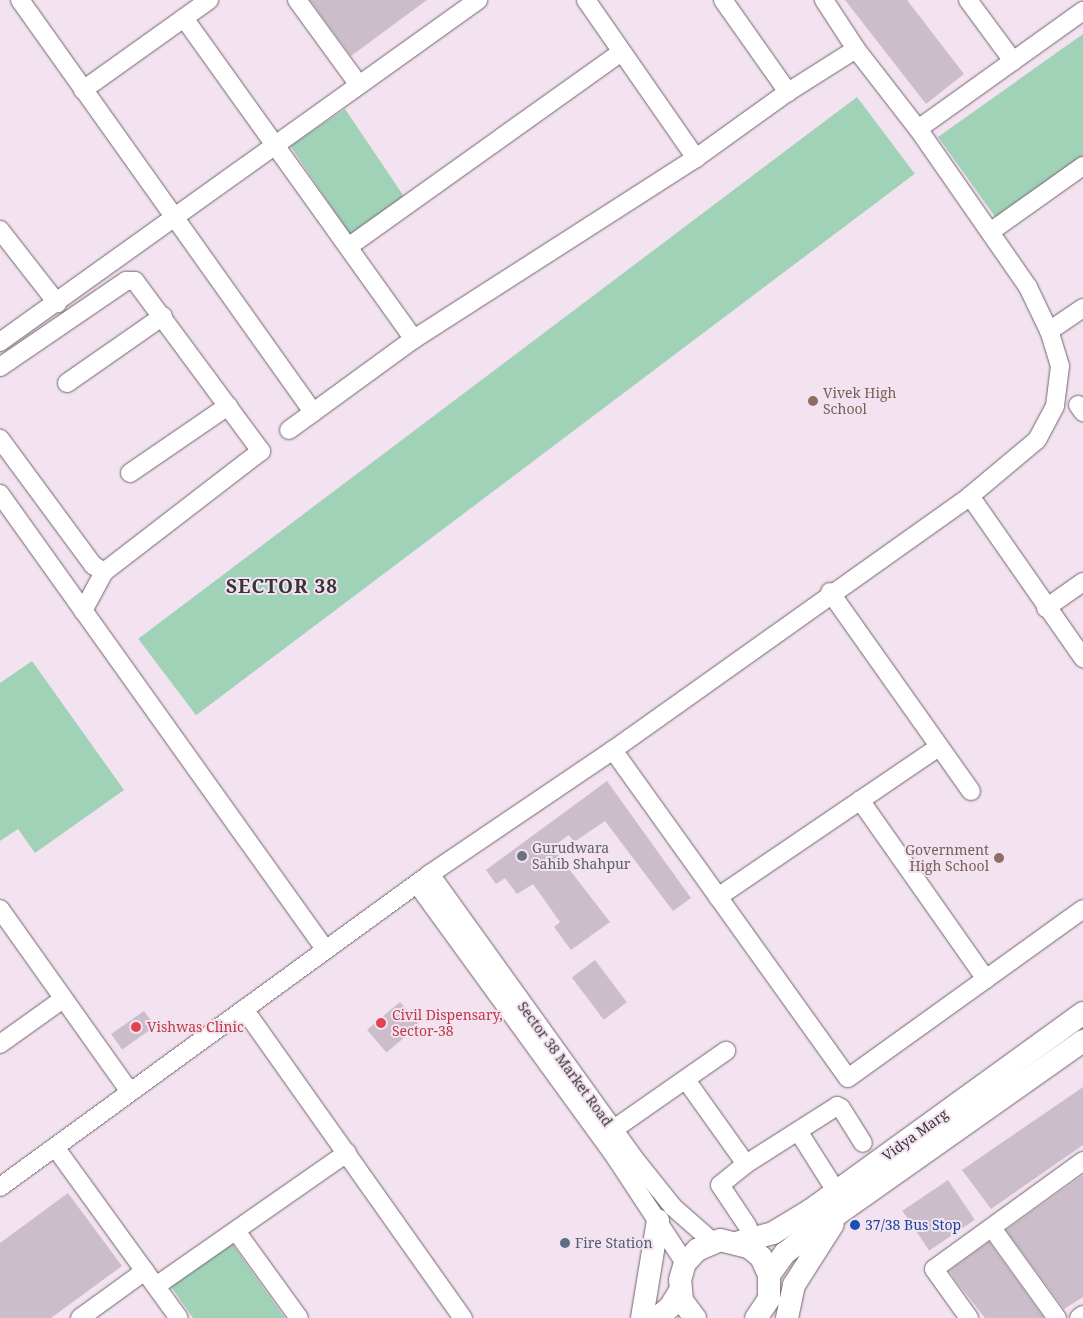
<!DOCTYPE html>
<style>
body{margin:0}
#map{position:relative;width:1083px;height:1318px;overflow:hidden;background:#f3e3f1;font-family:"Noto Serif",serif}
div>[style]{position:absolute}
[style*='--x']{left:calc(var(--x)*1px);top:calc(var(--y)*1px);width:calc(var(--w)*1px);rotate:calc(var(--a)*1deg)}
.green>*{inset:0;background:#a0d2b7;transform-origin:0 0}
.building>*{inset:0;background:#ccbdca;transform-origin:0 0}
.roads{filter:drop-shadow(0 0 1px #71636f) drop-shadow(0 0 1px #71636f)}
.minor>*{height:18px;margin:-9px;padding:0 9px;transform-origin:9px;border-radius:9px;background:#fff}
.major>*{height:22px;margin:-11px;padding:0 11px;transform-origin:11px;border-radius:11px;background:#fff}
.dots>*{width:14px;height:14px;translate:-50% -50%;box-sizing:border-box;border:2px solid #f3e3f1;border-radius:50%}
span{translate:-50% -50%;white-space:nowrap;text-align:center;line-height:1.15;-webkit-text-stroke:4px #f3e3f1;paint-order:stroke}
.education-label{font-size:14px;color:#785e54}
.left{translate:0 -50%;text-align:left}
.right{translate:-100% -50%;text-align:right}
.worship-label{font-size:14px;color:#5b616d}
.health-label{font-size:14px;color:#be3a42}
.street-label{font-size:14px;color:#393338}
.transit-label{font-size:14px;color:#164399}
.service-label{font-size:14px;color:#4e5e75}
.district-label{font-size:19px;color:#393338;font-weight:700;letter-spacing:1px}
</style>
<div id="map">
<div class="green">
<div style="clip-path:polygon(1083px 34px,1083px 156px,996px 218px,938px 137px)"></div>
<div style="left:857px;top:97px;width:96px;height:900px;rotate:53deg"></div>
<div style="left:345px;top:109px;width:108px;height:66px;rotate:56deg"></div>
<div style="clip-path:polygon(32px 661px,124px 790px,35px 853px,18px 829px,0 841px,0 683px)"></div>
<div style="clip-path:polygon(230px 1241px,285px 1318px,193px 1318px,169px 1284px)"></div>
</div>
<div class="building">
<div style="clip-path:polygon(310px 0,427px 0,351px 56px)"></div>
<div style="clip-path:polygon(845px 0,907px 0,964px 74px,926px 104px)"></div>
<div style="clip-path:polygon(607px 781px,691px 898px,673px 911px,605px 821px,574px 842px,569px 835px,552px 847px,610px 922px,571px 950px,554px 927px,560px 922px,533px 884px,517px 894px,505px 878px,496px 884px,486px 870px)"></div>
<div style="left:595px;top:960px;width:53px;height:29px;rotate:53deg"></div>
<div style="left:400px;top:1002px;width:30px;height:43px;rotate:50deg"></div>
<div style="left:144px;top:1011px;width:19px;height:40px;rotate:55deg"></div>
<div style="clip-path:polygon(1083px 1087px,1083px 1145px,991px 1209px,962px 1170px)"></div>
<div style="clip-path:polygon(1083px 1175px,1083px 1297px,1064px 1309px,1006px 1230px)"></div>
<div style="left:948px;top:1180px;width:48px;height:55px;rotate:56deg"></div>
<div style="clip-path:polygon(68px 1193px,122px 1266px,51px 1318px,0 1318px,0 1243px)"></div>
<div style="clip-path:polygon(989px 1242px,1044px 1318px,985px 1318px,959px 1285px,949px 1271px)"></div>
</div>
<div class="roads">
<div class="minor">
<div style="--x:20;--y:0;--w:506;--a:54.58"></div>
<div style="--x:297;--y:0;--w:105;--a:53.9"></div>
<div style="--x:586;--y:0;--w:193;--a:55.2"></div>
<div style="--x:723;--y:0;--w:113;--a:54.8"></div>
<div style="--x:968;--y:0;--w:76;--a:53.6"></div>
<div style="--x:184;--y:18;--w:395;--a:54.4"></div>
<div style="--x:83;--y:90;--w:155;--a:-35.5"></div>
<div style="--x:918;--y:129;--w:203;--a:-35.6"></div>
<div style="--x:0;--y:230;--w:93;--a:52"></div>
<div style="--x:990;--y:232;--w:114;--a:-35.4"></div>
<div style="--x:348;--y:247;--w:335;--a:-35.5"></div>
<div style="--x:1049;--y:331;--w:41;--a:-34.1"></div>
<div style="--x:0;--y:342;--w:588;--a:-35.58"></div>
<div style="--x:0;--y:367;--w:153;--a:-34.3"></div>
<div style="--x:126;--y:281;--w:9;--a:0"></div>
<div style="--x:135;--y:281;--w:212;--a:53.5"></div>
<div style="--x:261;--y:451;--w:198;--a:142.4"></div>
<div style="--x:104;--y:572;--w:13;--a:-148"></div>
<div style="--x:93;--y:565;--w:157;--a:-126.4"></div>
<div style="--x:67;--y:383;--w:117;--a:-34.9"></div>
<div style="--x:1078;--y:405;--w:9;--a:54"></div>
<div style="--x:289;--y:430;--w:155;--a:-36.1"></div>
<div style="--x:414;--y:339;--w:335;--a:-32.7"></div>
<div style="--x:696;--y:158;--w:113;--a:-35.7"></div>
<div style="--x:788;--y:92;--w:80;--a:-32.3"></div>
<div style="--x:130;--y:473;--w:119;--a:-34.4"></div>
<div style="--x:0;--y:494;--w:559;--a:54.46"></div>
<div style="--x:970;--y:496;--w:198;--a:55.1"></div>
<div style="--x:830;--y:592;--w:244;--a:54.7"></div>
<div style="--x:1046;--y:608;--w:45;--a:-35.1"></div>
<div style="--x:83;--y:611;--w:44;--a:-61.7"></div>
<div style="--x:613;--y:750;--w:403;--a:54.4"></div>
<div style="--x:848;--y:1078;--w:289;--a:-35.7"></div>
<div style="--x:860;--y:800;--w:219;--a:54.9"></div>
<div style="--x:430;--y:874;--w:348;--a:54.3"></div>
<div style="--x:633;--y:1157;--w:64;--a:51.3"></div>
<div style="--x:673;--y:1207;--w:53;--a:41.2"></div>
<div style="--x:417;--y:884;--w:339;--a:54"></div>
<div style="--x:616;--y:1158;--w:126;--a:56.7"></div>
<div style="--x:718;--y:897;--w:267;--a:-34.2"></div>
<div style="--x:0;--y:909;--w:224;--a:54.6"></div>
<div style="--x:244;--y:1009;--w:379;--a:54.7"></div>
<div style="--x:0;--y:1044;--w:77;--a:-35.5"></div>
<div style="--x:686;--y:1080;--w:103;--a:54.5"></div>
<div style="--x:746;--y:1164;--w:108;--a:-32.5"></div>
<div style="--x:837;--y:1106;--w:4;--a:27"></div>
<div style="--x:841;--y:1108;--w:41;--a:57.8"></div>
<div style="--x:798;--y:1131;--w:62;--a:57.6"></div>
<div style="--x:604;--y:1136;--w:149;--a:-34.9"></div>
<div style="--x:55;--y:1147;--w:211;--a:54.1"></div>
<div style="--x:746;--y:1164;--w:33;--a:141"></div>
<div style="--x:720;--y:1185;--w:50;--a:56.3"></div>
<div style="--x:0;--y:1187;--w:532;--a:-36.05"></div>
<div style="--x:430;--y:874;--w:221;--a:-34.1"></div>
<div style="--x:613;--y:750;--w:438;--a:-35.4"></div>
<div style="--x:970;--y:496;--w:87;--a:-39.9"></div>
<div style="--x:1037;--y:440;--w:38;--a:-62"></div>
<div style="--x:1055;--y:406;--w:40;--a:-82.9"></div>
<div style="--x:1060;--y:366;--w:37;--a:-107"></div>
<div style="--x:1049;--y:331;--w:49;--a:-115.5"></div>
<div style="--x:1028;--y:287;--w:193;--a:-124.8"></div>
<div style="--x:918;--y:129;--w:101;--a:-127.8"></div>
<div style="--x:856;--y:49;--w:59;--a:-123.1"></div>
<div style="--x:992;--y:1228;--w:111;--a:54.2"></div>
<div style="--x:236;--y:1231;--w:107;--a:54.1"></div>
<div style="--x:156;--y:1286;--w:233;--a:-34.9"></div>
<div style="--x:80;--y:1318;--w:80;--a:-35.9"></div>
<div style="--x:969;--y:1318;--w:60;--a:-125.5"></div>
<div style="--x:934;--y:1269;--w:184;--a:-35.9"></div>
<div style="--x:1079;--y:1318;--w:5;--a:-37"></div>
</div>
<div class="major">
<div style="--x:740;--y:1242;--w:34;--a:-15"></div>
<div style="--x:773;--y:1233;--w:44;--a:-31.2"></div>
<div style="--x:811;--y:1210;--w:336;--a:-35.9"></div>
<div style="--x:769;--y:1275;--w:27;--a:-54"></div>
<div style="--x:785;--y:1253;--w:38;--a:-37"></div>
<div style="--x:815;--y:1230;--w:328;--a:-35.2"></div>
<div style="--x:642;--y:1318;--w:99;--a:-80.7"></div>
<div style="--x:657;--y:1318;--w:17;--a:-40"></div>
<div style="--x:670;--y:1307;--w:19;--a:-58"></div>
<div style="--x:695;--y:1318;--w:21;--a:-127"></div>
<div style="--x:682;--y:1301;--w:21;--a:-95"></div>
<div style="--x:680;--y:1280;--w:18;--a:-74"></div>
<div style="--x:685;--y:1263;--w:18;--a:-47"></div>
<div style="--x:697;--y:1250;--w:25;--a:-23"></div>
<div style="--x:720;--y:1240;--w:30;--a:14"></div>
<div style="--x:749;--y:1247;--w:16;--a:40"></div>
<div style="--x:761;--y:1257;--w:20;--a:66"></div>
<div style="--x:769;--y:1275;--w:24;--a:90"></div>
<div style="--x:769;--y:1299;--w:23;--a:124"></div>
<div style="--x:787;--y:1318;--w:34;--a:-78"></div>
<div style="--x:794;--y:1285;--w:72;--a:-57.4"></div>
</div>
</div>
<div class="dots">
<div style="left:813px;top:401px;background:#8d6e63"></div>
<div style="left:522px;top:856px;background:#6b7280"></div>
<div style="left:999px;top:858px;background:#8d6e63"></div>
<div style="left:381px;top:1023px;background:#e0444e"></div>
<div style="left:136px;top:1027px;background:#e0444e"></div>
<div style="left:855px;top:1225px;background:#1a4fb4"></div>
<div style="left:565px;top:1243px;background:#5c6f8a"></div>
</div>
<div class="education-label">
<span class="left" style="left:823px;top:401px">Vivek High<br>School</span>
<span class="right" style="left:989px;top:858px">Government<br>High School</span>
</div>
<div class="worship-label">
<span class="left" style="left:532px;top:856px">Gurudwara<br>Sahib Shahpur</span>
</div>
<div class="health-label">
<span class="left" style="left:392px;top:1023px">Civil Dispensary,<br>Sector-38</span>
<span class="left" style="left:147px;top:1027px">Vishwas Clinic</span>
</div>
<div class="street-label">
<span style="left:565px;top:1064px;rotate:54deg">Sector 38 Market Road</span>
<span style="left:915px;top:1135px;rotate:-36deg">Vidya Marg</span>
</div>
<div class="transit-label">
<span class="left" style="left:865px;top:1225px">37/38 Bus Stop</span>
</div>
<div class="service-label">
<span class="left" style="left:575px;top:1243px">Fire Station</span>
</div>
<div class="district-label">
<span style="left:282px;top:587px">SECTOR 38</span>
</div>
</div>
